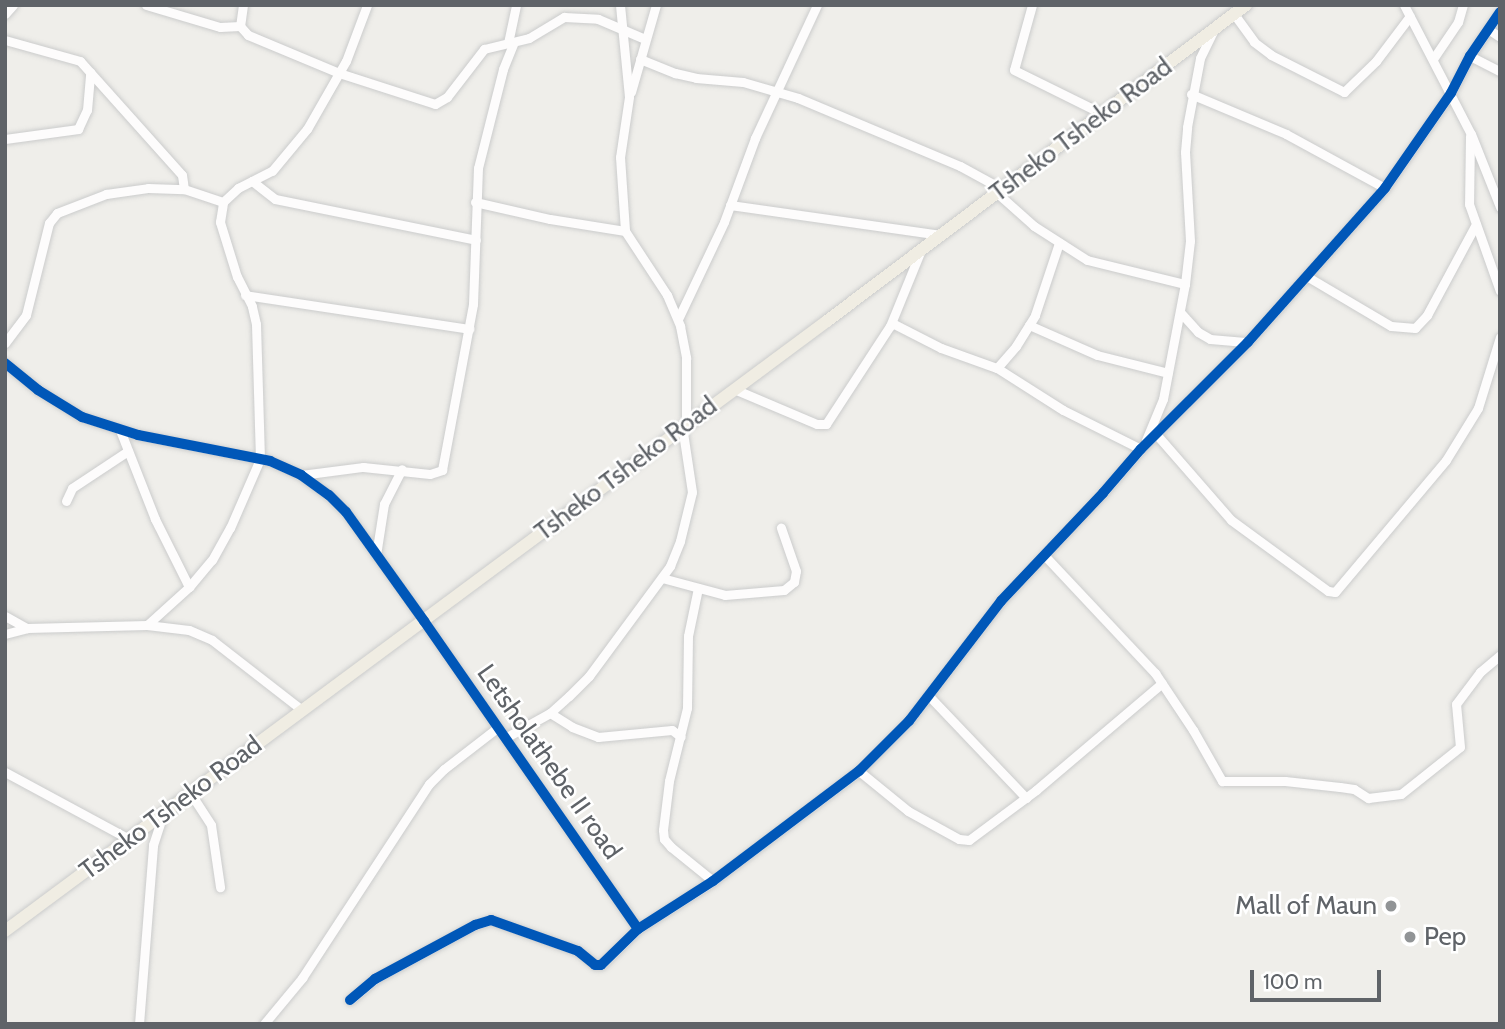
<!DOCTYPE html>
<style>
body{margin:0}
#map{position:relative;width:1505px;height:1029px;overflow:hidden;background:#efeeea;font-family:Cabin,sans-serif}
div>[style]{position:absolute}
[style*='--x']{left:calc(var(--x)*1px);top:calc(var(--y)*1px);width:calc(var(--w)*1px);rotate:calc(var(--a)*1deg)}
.roads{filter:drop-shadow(0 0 2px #cbcccc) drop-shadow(0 0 2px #cbcccc)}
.minor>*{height:9px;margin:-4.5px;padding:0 4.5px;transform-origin:4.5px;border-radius:4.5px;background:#fdfcfc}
.highway>*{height:12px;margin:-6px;padding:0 6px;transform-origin:6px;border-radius:6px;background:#f0ede3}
.cycleway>*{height:10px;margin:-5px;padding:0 5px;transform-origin:5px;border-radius:5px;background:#0057b8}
.dots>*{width:19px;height:19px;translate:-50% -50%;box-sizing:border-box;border:4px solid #fff;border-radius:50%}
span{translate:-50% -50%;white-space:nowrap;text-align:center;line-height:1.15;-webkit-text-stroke:5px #fff;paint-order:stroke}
.street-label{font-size:26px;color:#5f6368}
.poi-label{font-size:26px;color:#5f6368}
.right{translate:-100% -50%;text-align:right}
.left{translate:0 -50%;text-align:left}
.frame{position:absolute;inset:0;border:7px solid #5f6368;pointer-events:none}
.scale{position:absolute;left:1250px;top:970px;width:131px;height:32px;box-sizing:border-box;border:4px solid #5f6368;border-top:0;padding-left:9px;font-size:21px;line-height:24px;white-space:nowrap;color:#5f6368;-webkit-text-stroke:5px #fff;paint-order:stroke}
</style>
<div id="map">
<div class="roads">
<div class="minor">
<div style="--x:146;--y:5;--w:77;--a:16.6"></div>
<div style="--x:220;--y:27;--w:20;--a:-3"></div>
<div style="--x:243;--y:5;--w:21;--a:98"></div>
<div style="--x:240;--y:26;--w:12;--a:48"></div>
<div style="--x:248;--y:35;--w:99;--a:22.7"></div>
<div style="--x:339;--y:73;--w:101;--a:17.9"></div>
<div style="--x:435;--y:104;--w:14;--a:-30"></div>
<div style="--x:447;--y:97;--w:61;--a:-52.4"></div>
<div style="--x:484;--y:49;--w:46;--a:-13.7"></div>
<div style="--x:529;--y:38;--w:41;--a:-31"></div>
<div style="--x:564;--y:17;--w:34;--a:3"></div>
<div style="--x:598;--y:19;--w:51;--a:23.1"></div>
<div style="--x:620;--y:5;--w:92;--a:84.4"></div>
<div style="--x:629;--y:97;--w:61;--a:98.5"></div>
<div style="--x:620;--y:157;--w:74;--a:86.1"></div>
<div style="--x:625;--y:231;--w:77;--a:56.7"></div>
<div style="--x:667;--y:295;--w:34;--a:67"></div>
<div style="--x:680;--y:326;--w:33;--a:79"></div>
<div style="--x:686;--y:358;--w:66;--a:90"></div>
<div style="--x:1032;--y:5;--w:67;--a:105.5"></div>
<div style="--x:1014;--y:70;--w:99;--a:26.3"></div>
<div style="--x:1404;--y:5;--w:145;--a:62.6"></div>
<div style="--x:1471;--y:134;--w:79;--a:68.3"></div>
<div style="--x:5;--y:14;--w:12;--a:-48"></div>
<div style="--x:1234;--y:14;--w:34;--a:54"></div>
<div style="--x:1254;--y:42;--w:21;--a:37"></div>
<div style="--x:1271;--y:55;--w:82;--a:26.9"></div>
<div style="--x:1344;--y:92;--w:45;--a:-44.1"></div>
<div style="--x:1376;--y:61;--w:56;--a:-52.9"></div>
<div style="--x:1488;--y:29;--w:14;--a:34"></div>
<div style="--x:5;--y:40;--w:78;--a:15.6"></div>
<div style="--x:80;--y:61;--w:153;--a:48.2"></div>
<div style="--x:182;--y:175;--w:14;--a:82"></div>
<div style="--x:508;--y:43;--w:39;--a:-78"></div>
<div style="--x:1470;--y:56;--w:34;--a:27"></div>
<div style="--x:640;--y:59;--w:38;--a:22"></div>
<div style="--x:675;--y:73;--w:22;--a:13"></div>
<div style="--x:696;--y:78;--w:47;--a:4.9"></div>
<div style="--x:743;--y:82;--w:57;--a:16.2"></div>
<div style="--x:798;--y:98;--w:176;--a:22.8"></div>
<div style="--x:960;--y:166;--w:48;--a:28.7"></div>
<div style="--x:1433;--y:59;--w:45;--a:-56"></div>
<div style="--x:1458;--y:22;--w:18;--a:-74"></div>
<div style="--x:631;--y:92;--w:91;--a:-74"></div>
<div style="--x:1191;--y:94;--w:103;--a:22.8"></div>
<div style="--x:1286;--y:134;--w:113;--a:28.6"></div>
<div style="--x:1470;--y:136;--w:68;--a:90.8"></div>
<div style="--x:1469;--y:204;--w:92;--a:70.4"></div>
<div style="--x:5;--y:139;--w:74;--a:-7.8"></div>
<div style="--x:78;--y:129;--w:21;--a:-65"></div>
<div style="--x:87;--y:110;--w:38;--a:-85"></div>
<div style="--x:252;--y:181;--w:29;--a:38"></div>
<div style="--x:275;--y:199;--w:205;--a:11.5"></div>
<div style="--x:997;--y:193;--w:50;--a:41.7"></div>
<div style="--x:1034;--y:226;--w:63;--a:32.7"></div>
<div style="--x:1087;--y:260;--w:101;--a:13.8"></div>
<div style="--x:475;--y:202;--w:77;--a:12.8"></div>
<div style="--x:550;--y:219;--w:76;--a:9.1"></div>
<div style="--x:730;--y:205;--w:213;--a:8.1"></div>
<div style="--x:1308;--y:277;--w:96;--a:30.6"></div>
<div style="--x:1391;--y:326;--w:24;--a:5"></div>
<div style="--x:1415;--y:328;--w:18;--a:-47"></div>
<div style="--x:1427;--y:315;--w:103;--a:-61.7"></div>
<div style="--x:245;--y:295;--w:227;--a:8.6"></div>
<div style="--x:1180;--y:312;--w:27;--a:48"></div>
<div style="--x:1198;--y:332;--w:14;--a:30"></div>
<div style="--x:1210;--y:339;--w:38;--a:5"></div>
<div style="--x:678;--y:319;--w:107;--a:-64.6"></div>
<div style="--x:724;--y:222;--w:90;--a:-69.7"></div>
<div style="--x:755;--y:138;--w:147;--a:-65"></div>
<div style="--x:892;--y:323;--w:55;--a:27"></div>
<div style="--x:941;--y:348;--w:59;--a:19.7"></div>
<div style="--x:997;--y:368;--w:29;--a:-49"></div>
<div style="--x:1016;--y:346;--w:36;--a:-58"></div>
<div style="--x:1035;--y:315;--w:76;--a:-71.6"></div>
<div style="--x:1029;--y:325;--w:74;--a:23.8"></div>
<div style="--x:1097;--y:355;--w:73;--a:14.2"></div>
<div style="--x:5;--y:343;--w:35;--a:-53"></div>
<div style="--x:26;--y:315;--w:95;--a:-76"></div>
<div style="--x:49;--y:223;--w:13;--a:-51"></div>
<div style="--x:57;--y:213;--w:53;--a:-21.2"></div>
<div style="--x:106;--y:194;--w:42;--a:-8.1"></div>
<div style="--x:148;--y:188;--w:36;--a:2"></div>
<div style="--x:184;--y:189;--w:41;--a:18.4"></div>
<div style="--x:5;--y:363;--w:43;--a:39.3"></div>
<div style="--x:38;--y:390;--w:52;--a:31.5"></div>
<div style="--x:82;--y:417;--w:59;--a:17.8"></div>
<div style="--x:138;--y:435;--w:135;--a:11.1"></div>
<div style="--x:270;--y:461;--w:34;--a:24"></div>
<div style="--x:301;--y:475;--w:34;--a:36"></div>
<div style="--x:329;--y:495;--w:24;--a:45"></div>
<div style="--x:346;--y:512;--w:134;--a:54.4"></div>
<div style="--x:424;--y:621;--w:375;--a:55.2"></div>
<div style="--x:997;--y:368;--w:78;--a:32.5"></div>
<div style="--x:1063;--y:410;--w:87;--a:26.6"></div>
<div style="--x:734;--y:389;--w:90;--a:22.9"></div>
<div style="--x:817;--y:424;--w:9;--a:0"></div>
<div style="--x:826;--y:424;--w:117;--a:-56.9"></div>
<div style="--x:890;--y:326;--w:82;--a:-67.8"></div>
<div style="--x:120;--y:430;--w:96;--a:68.5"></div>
<div style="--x:155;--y:519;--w:76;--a:63.4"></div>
<div style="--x:1156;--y:434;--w:114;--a:48.9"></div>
<div style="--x:1231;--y:520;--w:120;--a:36.2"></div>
<div style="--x:1328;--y:591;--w:7;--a:8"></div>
<div style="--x:1335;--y:592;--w:172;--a:-49.9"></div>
<div style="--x:1446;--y:460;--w:61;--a:-58.4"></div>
<div style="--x:1478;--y:408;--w:74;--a:-72.8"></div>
<div style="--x:1146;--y:440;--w:44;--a:-67.5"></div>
<div style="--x:1163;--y:399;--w:117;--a:-79.2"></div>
<div style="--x:1185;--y:284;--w:43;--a:-83.4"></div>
<div style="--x:1190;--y:241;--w:89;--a:-93.2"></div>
<div style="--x:1185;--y:152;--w:25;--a:-85"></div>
<div style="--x:1187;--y:127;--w:70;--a:-79.3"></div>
<div style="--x:1200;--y:58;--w:30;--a:-64"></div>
<div style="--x:301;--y:475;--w:63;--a:-7.4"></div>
<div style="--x:363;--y:467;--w:67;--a:6"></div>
<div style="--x:430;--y:474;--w:13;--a:-18"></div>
<div style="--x:442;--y:470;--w:169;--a:-79.4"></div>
<div style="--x:473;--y:304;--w:136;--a:-87.9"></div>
<div style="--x:478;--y:168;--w:102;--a:-75.8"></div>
<div style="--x:503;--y:69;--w:29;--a:-68"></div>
<div style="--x:66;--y:501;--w:14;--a:-65"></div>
<div style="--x:72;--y:488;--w:67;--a:-33.5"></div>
<div style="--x:376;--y:555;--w:52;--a:-81.1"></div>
<div style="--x:384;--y:504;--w:39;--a:-63"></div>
<div style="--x:1045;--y:556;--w:161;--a:46.8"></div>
<div style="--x:1155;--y:673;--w:69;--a:56.3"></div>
<div style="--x:1193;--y:730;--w:59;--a:60.4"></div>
<div style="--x:1222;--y:781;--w:63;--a:0"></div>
<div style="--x:1285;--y:781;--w:55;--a:6.2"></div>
<div style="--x:1340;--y:787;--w:14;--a:8"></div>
<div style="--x:1354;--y:789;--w:17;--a:33"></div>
<div style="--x:1368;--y:798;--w:33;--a:-7"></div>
<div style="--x:1401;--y:794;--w:75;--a:-38.5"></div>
<div style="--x:1460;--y:747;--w:43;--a:-95.3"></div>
<div style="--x:1456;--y:704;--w:40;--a:-53"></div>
<div style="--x:1480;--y:672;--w:26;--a:-40"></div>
<div style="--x:662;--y:578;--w:65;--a:15.1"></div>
<div style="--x:725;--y:595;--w:59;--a:-4.8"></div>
<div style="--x:784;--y:590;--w:13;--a:-39"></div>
<div style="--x:794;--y:582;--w:11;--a:-80"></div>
<div style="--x:796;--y:571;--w:46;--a:-109.2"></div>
<div style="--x:698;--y:588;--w:49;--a:101.8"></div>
<div style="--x:688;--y:636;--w:72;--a:90.8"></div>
<div style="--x:687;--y:708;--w:75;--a:103.9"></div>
<div style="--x:669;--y:781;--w:49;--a:97"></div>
<div style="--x:663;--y:830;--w:9;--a:84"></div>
<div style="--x:664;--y:839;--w:11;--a:49"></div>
<div style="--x:671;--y:847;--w:54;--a:39"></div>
<div style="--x:5;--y:616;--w:25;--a:29"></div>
<div style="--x:147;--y:625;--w:57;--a:-42.1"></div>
<div style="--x:189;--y:587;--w:35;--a:-50"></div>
<div style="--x:212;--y:560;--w:37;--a:-61"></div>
<div style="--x:230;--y:528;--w:75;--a:-66.5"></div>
<div style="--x:260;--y:459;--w:135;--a:-91.7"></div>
<div style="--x:256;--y:324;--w:18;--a:-103"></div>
<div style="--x:252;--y:306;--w:33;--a:-117"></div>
<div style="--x:237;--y:277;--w:58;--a:-107.2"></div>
<div style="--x:220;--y:222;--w:20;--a:-81"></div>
<div style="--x:223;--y:202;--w:21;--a:-43"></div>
<div style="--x:238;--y:188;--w:38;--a:-27"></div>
<div style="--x:272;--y:171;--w:55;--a:-50.2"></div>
<div style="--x:307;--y:129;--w:78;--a:-60.2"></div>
<div style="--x:346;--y:61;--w:60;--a:-69.4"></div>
<div style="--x:5;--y:634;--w:23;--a:-15"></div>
<div style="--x:27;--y:628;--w:120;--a:-1.4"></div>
<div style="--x:147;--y:625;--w:42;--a:6.8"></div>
<div style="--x:189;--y:630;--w:25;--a:23"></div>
<div style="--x:212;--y:640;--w:114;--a:37.9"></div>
<div style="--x:929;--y:696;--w:141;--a:46.4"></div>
<div style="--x:550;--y:713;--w:26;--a:32"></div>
<div style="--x:572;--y:727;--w:28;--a:21"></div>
<div style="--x:598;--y:737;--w:74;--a:-5.4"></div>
<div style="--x:672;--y:730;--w:11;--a:38"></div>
<div style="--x:505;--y:738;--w:51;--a:-29.1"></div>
<div style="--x:550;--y:713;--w:25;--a:-42"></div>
<div style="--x:569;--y:696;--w:28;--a:-45"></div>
<div style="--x:589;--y:676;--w:137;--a:-53.6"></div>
<div style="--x:670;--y:566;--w:27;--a:-68"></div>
<div style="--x:680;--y:541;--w:50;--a:-76.2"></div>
<div style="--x:692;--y:492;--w:67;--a:-98.6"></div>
<div style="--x:859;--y:771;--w:63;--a:39.2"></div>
<div style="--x:908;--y:811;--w:58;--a:28.8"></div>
<div style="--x:959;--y:839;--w:10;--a:6"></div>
<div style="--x:969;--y:840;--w:84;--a:-36.7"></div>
<div style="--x:1036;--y:790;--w:165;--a:-40.3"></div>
<div style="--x:5;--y:772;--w:141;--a:28.4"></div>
<div style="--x:191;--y:794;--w:37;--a:57"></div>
<div style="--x:211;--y:825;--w:63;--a:81.7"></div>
<div style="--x:350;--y:1000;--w:33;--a:-40"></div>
<div style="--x:375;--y:979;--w:114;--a:-28.4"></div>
<div style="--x:475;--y:925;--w:17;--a:-17"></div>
<div style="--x:491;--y:920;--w:92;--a:19.6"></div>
<div style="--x:578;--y:951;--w:22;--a:39"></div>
<div style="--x:595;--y:965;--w:6;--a:0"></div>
<div style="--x:601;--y:965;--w:52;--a:-44.2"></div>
<div style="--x:638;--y:929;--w:89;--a:-32.6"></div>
<div style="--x:713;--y:881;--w:183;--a:-37"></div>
<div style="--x:859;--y:771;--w:71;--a:-45"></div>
<div style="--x:909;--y:721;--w:151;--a:-52.5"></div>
<div style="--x:1001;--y:601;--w:149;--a:-46.6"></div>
<div style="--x:1103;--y:493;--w:58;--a:-49.2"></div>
<div style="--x:1141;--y:449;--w:151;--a:-45"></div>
<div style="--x:1248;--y:342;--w:206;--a:-48.3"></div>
<div style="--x:1385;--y:188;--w:116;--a:-55.2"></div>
<div style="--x:1451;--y:93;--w:42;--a:-62.8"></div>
<div style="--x:1470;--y:56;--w:53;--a:-55.7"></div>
<div style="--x:139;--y:1024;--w:180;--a:-85.5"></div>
<div style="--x:153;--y:845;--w:32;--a:-72"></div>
<div style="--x:264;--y:1024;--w:60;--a:-50.4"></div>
<div style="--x:302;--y:978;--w:232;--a:-56.8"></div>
<div style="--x:429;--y:784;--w:21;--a:-45"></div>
<div style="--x:444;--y:769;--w:67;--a:-37.7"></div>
</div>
<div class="highway">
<div style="--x:5;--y:931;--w:1024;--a:-36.58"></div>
<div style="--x:827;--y:321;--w:525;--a:-37.02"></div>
</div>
</div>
<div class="cycleway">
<div style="--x:5;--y:363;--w:43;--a:39.3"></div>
<div style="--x:38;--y:390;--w:52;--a:31.5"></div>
<div style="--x:82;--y:417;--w:59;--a:17.8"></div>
<div style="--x:138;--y:435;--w:135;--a:11.1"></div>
<div style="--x:270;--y:461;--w:34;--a:24"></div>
<div style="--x:301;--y:475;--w:34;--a:36"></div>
<div style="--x:329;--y:495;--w:24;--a:45"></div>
<div style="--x:346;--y:512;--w:134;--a:54.4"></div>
<div style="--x:424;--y:621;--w:375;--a:55.2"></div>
<div style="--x:350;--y:1000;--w:33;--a:-40"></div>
<div style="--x:375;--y:979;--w:114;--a:-28.4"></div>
<div style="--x:475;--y:925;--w:17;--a:-17"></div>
<div style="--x:491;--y:920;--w:92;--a:19.6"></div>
<div style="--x:578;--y:951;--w:22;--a:39"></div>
<div style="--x:595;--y:965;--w:6;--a:0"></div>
<div style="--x:601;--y:965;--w:52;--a:-44.2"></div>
<div style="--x:638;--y:929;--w:89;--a:-32.6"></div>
<div style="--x:713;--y:881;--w:183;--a:-37"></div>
<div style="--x:859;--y:771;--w:71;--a:-45"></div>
<div style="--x:909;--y:721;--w:151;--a:-52.5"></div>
<div style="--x:1001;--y:601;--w:149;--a:-46.6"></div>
<div style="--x:1103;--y:493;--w:58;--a:-49.2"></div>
<div style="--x:1141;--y:449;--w:151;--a:-45"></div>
<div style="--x:1248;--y:342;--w:206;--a:-48.3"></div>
<div style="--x:1385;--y:188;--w:116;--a:-55.2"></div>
<div style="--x:1451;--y:93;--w:42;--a:-62.8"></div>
<div style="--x:1470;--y:56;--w:53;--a:-55.7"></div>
</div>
<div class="dots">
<div style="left:1391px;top:906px;background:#919496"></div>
<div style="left:1410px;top:937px;background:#919496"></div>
</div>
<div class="street-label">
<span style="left:1081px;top:130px;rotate:-37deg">Tsheko Tsheko Road</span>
<span style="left:626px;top:469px;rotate:-37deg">Tsheko Tsheko Road</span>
<span style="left:549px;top:762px;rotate:55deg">Letsholathebe II road</span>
<span style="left:171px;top:808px;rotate:-37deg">Tsheko Tsheko Road</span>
</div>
<div class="poi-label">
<span class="right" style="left:1377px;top:906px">Mall of Maun</span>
<span class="left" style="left:1424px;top:937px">Pep</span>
</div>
<div class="frame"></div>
<div class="scale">100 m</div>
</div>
